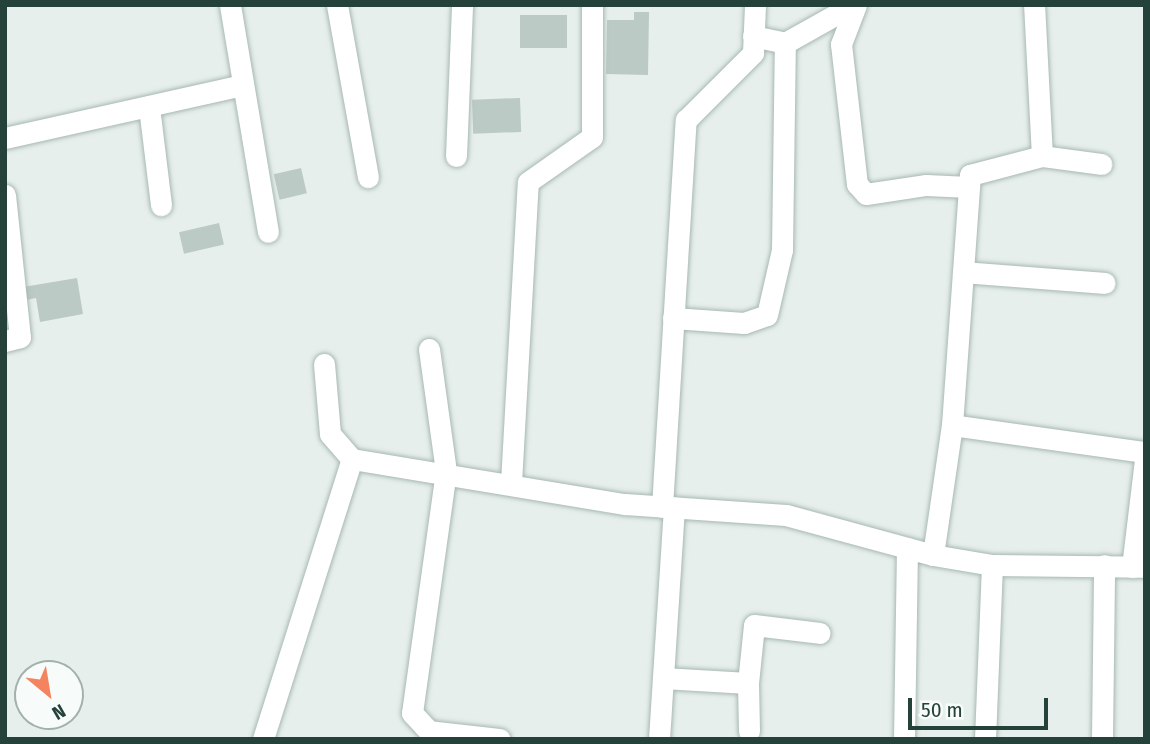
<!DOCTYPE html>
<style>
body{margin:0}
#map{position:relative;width:1150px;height:744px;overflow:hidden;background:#e6efeb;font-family:"Fira Sans Condensed",sans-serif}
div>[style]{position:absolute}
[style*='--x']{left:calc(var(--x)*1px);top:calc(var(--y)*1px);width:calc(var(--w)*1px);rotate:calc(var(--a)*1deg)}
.building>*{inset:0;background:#bbcac4;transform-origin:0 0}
.roads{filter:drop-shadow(0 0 2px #a8b8b2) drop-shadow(0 0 2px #a8b8b2)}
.street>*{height:21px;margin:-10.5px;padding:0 10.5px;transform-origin:10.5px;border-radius:10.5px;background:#fff}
span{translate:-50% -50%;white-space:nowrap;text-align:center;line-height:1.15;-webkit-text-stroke:7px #f7fbf9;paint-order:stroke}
.frame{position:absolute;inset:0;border:7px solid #24423a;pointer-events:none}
.north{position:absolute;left:14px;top:660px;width:70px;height:70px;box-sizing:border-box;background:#f7fbf9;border:2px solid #a3b1ad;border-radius:50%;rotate:150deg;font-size:19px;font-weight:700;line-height:28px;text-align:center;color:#24423a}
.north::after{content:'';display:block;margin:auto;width:24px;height:32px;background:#f4845f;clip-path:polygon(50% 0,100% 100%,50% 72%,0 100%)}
.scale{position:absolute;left:908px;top:698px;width:140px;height:32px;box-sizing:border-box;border:4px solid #24423a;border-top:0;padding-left:9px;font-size:21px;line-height:24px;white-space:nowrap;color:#24423a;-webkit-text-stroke:5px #f7fbf9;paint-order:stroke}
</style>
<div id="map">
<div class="building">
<div style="clip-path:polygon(634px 12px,649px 12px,648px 75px,606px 74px,607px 20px,634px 20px)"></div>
<div style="left:520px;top:15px;width:47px;height:33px"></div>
<div style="left:520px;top:98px;width:34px;height:48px;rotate:88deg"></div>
<div style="left:301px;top:168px;width:26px;height:28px;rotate:77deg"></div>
<div style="left:219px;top:223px;width:22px;height:41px;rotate:77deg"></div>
<div style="clip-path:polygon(77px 278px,83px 314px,40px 322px,36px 298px,26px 300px,23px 287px)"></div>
</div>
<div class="roads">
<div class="street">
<div style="--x:230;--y:5;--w:230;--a:80.5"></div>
<div style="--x:337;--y:5;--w:175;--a:79.8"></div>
<div style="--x:856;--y:5;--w:42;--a:111"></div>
<div style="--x:841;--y:44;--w:141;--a:83.5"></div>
<div style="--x:857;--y:184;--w:13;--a:48"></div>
<div style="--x:866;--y:194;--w:61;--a:-8.5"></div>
<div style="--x:926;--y:185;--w:43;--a:2.7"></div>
<div style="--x:753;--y:36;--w:33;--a:12"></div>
<div style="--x:785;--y:43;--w:78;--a:-29.2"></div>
<div style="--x:149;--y:107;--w:99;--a:83"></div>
<div style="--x:5;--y:138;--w:243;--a:-12.6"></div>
<div style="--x:456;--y:156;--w:151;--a:-87.7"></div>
<div style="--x:1042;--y:156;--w:60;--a:7.7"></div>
<div style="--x:5;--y:195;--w:143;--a:84"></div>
<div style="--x:20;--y:337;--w:16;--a:165"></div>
<div style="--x:963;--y:272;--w:142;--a:4.4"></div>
<div style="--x:673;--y:318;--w:71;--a:4"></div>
<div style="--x:744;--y:323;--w:24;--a:-19"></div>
<div style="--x:767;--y:315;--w:67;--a:-77"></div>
<div style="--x:782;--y:250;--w:207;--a:-89.2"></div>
<div style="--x:429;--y:349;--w:123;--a:82.1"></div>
<div style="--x:446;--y:471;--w:244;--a:98"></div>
<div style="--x:412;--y:713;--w:25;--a:47"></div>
<div style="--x:429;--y:731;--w:71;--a:6.4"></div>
<div style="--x:324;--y:364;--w:70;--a:85.1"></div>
<div style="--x:330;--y:434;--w:33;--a:49"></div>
<div style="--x:952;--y:425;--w:195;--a:8"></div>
<div style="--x:511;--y:483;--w:301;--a:-86.8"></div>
<div style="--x:528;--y:182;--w:78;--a:-35.1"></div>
<div style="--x:592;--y:137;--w:132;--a:-90"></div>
<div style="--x:662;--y:507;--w:388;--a:-86.5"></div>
<div style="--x:686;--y:120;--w:95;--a:-45"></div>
<div style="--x:753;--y:53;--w:48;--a:-87.6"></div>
<div style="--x:933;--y:555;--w:131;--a:-81.7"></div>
<div style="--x:952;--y:425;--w:251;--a:-85.9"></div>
<div style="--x:970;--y:175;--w:74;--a:-14.8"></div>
<div style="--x:1042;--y:156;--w:151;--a:-93"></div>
<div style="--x:1132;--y:567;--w:108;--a:-83.1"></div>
<div style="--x:663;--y:678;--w:85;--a:3.4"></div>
<div style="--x:748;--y:683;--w:58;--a:-84.1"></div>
<div style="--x:754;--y:625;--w:66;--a:6.9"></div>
<div style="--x:748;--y:683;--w:48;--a:88.8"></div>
<div style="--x:263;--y:739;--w:294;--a:-72.4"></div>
<div style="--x:352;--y:459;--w:277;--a:9.4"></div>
<div style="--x:625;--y:504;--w:161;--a:3.9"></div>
<div style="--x:786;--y:515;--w:152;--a:15.2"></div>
<div style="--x:933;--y:555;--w:60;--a:9.6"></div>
<div style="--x:992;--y:565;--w:153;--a:0.7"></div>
<div style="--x:659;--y:739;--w:232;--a:-86.3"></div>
<div style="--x:904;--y:739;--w:191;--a:-89.1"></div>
<div style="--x:985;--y:739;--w:174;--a:-87.7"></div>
<div style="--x:1102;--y:739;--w:174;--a:-89.3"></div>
</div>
</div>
<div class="frame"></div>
<div class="north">N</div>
<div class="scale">50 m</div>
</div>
